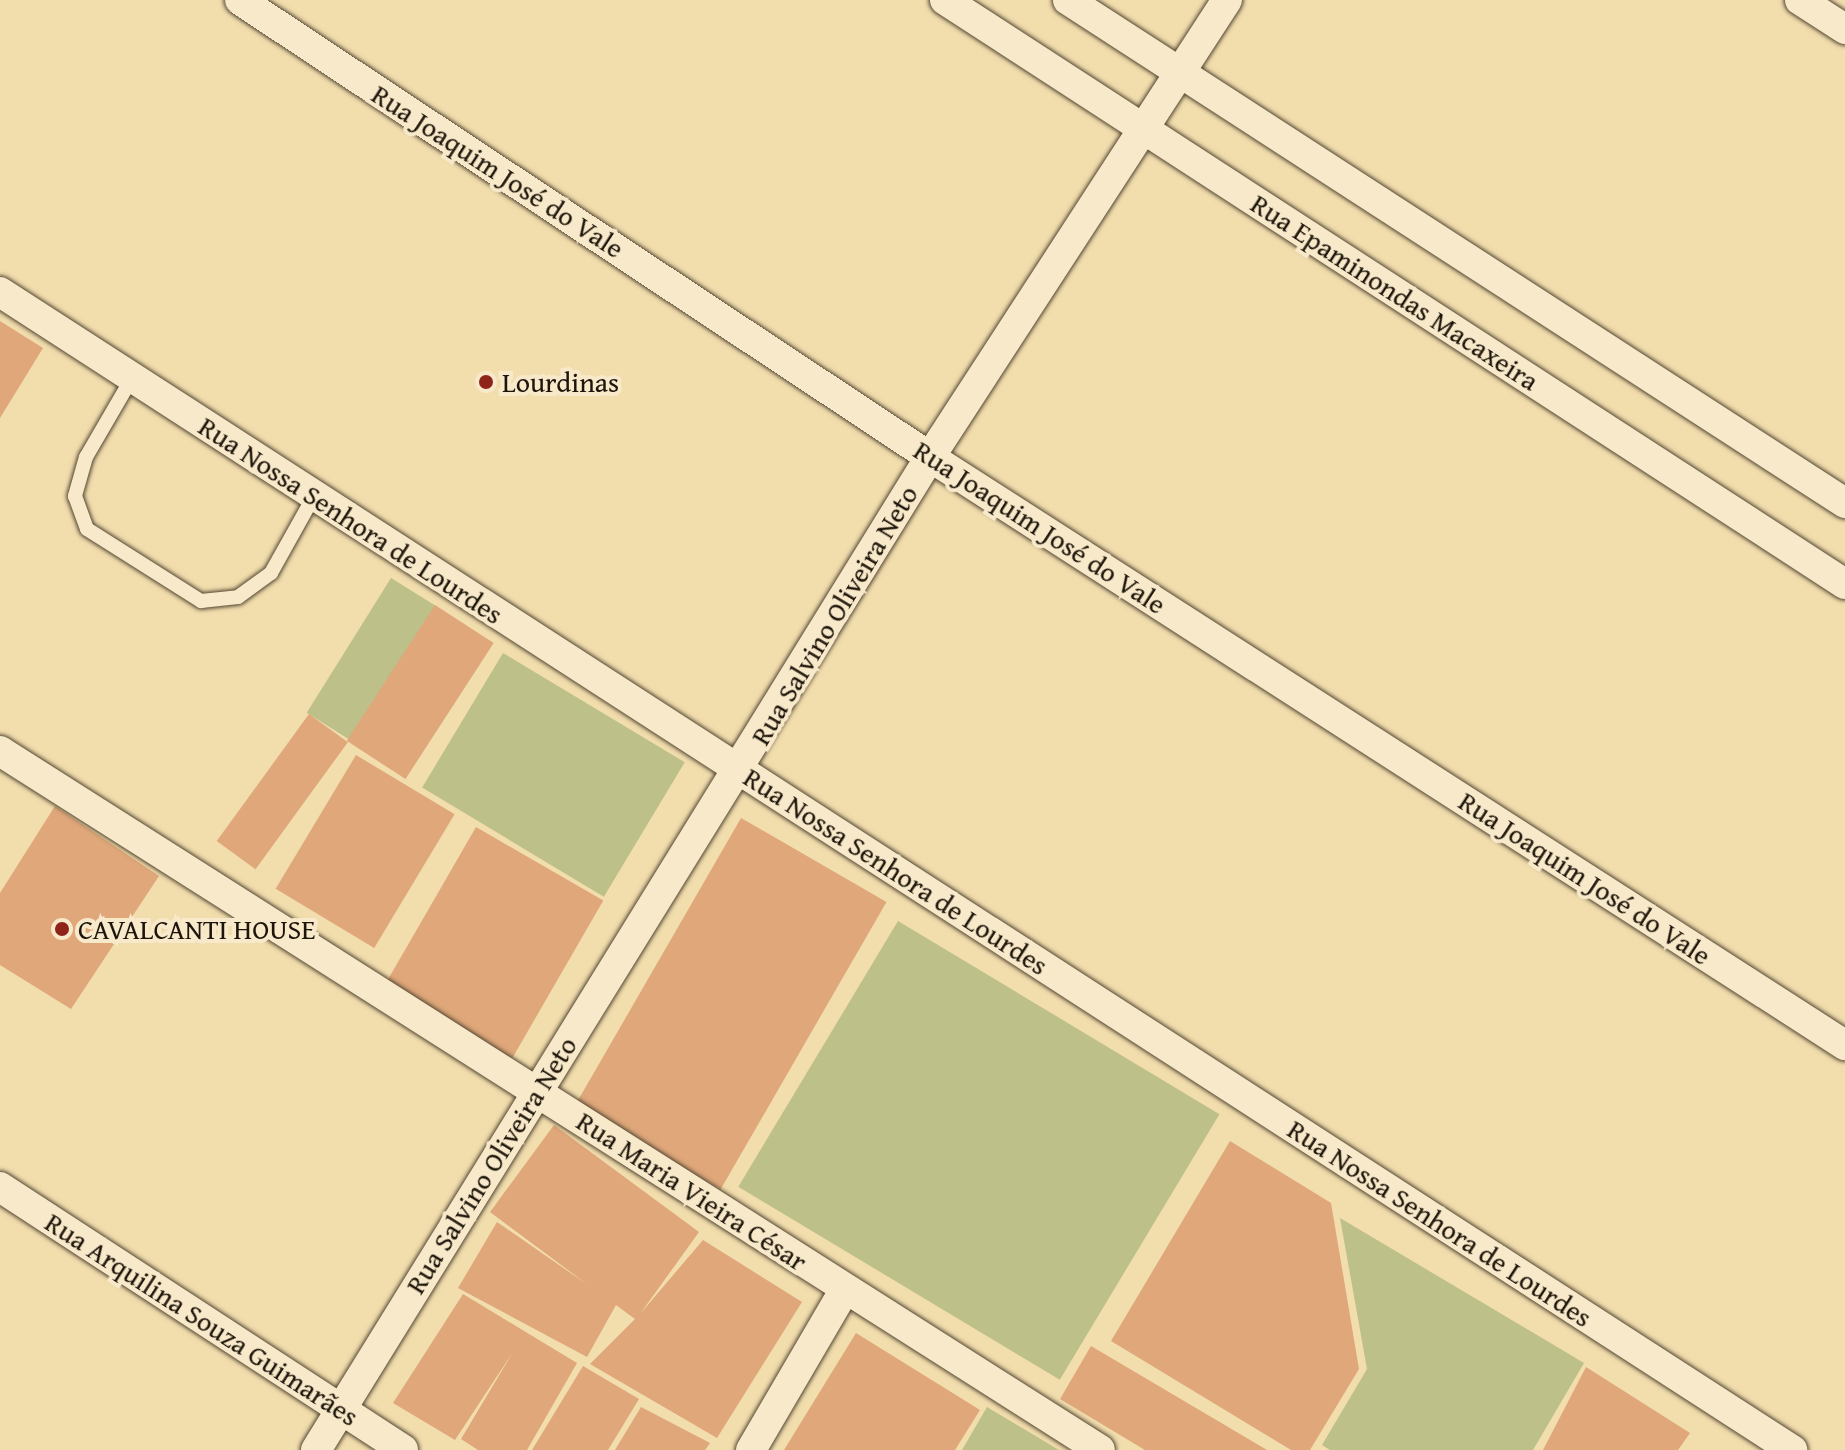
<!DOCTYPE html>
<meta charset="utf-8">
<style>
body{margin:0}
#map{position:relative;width:1845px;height:1450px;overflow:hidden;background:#f2ddad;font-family:"Gentium Book Plus",serif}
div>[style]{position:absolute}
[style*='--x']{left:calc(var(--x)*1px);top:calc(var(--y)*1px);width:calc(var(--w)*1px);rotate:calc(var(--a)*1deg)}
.green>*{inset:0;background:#bdc088;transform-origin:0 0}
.building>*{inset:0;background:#dfa77a;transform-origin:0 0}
.roads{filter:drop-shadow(0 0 2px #534733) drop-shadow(0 0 2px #534733)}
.service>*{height:14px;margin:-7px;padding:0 7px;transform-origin:7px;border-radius:7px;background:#f7e9ca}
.minor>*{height:30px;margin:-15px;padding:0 15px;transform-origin:15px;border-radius:15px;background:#f7e9ca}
.dots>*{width:22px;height:22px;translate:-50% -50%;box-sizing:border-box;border:4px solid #f7e9ca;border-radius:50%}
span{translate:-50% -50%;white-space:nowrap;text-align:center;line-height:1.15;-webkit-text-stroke:8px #f7e9ca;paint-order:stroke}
.street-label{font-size:28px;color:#1e150a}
.poi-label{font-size:28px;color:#1e150a}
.left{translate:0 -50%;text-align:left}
</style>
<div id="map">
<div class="green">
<div style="left:391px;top:578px;width:52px;height:159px;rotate:32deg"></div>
<div style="left:503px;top:653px;width:212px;height:157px;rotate:31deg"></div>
<div style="left:898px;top:921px;width:375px;height:310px;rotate:31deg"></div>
<div style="clip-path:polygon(1340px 1218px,1584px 1363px,1533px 1450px,1330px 1450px,1322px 1445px,1367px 1369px)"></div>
<div style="clip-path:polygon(987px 1407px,1059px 1450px,962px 1450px)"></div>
</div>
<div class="building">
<div style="clip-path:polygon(0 321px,43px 348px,0 418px)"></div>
<div style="left:435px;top:605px;width:70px;height:162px;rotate:33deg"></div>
<div style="left:309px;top:714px;width:48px;height:157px;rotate:36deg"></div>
<div style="left:356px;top:755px;width:115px;height:156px;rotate:31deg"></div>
<div style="clip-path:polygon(55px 806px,159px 876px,71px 1009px,0 965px,0 893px)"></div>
<div style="left:741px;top:818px;width:168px;height:332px;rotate:30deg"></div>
<div style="left:476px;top:827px;width:147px;height:192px;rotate:30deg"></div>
<div style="clip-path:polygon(554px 1125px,699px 1232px,640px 1314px,703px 1240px,802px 1302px,717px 1438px,590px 1364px,635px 1319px,616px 1305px,587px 1357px,458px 1288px,497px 1222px,588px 1285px,490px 1212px)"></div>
<div style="clip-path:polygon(1230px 1141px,1331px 1203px,1359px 1369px,1310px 1450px,1291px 1450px,1111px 1341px)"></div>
<div style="clip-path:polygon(463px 1294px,577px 1363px,527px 1450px,478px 1450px,461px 1439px,513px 1352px,455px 1440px,393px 1403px)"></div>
<div style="clip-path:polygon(856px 1333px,980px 1410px,955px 1450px,784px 1450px)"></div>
<div style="clip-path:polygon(1091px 1346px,1267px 1450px,1145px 1450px,1060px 1399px)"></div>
<div style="clip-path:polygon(583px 1366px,639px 1399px,608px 1450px,532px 1450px)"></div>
<div style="clip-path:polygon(1586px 1367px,1690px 1433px,1678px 1450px,1543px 1450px)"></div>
<div style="clip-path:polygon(641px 1407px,710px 1443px,705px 1450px,615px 1450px)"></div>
</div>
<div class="roads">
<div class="service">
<div style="--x:132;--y:378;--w:91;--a:120.2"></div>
<div style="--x:86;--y:457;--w:41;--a:105.8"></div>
<div style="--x:75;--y:496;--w:35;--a:70"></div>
<div style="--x:87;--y:529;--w:135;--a:32.3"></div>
<div style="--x:201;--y:601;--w:37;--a:-6"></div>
<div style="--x:238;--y:597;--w:41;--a:-36"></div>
<div style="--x:271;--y:573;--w:88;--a:-60.8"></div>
</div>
<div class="minor">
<div style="--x:240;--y:0;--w:828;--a:33.52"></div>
<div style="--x:930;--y:457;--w:1088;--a:32.73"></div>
<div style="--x:945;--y:0;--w:1073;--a:32.98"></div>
<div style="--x:1068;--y:0;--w:926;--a:32.92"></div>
<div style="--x:1800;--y:0;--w:54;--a:32.8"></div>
<div style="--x:0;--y:292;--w:2134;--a:32.87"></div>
<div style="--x:0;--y:751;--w:1303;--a:32.43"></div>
<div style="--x:0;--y:1187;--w:481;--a:33.1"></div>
<div style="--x:316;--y:1450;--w:1167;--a:-58.27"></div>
<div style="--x:930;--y:457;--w:545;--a:-56.98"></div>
<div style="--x:751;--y:1450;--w:184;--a:-59.7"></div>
</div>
</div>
<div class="dots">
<div style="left:486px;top:382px;background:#8f2418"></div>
<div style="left:62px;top:929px;background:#8f2418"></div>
</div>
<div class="street-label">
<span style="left:498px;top:171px;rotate:33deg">Rua Joaquim José do Vale</span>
<span style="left:1395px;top:292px;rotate:33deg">Rua Epaminondas Macaxeira</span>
<span style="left:351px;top:520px;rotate:33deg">Rua Nossa Senhora de Lourdes</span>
<span style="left:1040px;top:527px;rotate:33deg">Rua Joaquim José do Vale</span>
<span style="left:834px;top:615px;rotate:-59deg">Rua Salvino Oliveira Neto</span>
<span style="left:896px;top:871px;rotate:33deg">Rua Nossa Senhora de Lourdes</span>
<span style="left:1585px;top:878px;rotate:33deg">Rua Joaquim José do Vale</span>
<span style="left:491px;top:1165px;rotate:-58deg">Rua Salvino Oliveira Neto</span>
<span style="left:692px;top:1191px;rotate:33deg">Rua Maria Vieira César</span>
<span style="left:1440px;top:1223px;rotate:33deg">Rua Nossa Senhora de Lourdes</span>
<span style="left:202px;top:1319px;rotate:33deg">Rua Arquilina Souza Guimarães</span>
</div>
<div class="poi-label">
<span class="left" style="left:502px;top:382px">Lourdinas</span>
<span class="left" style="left:78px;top:929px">CAVALCANTI HOUSE</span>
</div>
</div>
